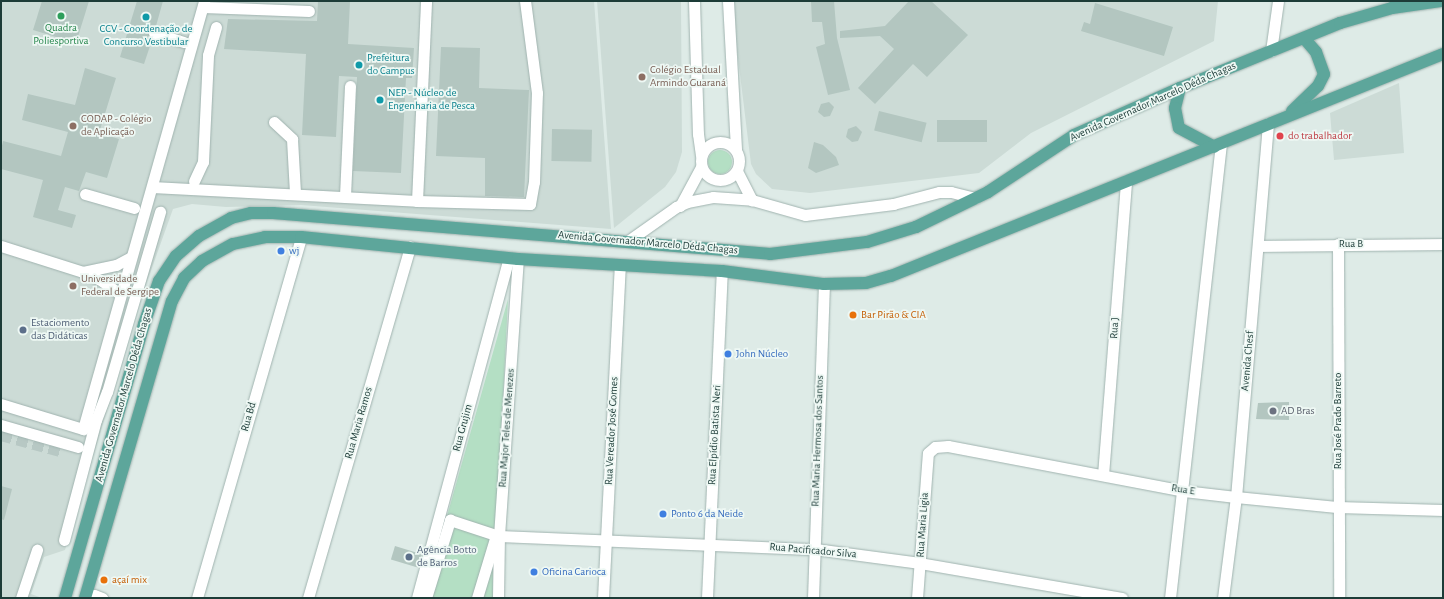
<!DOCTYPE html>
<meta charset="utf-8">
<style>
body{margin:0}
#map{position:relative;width:1444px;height:599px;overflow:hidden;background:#deebe7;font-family:"Alegreya Sans",sans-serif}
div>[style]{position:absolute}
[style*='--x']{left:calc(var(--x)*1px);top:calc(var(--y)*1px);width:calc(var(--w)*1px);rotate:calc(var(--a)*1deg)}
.built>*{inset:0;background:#ccdbd6}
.green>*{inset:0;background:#b4dfc4}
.round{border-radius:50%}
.building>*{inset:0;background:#b3c6c0;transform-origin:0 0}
.minor-tunnel>*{height:11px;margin-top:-5.5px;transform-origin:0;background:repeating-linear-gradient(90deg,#b7c8c4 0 11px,transparent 0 16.5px)}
.roads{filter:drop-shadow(0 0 1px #a0b3af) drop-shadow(0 0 1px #a0b3af)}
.minor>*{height:11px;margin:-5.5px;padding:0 5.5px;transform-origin:5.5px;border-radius:5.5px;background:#fff}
.minor>.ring{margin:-5.5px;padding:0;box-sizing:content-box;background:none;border:11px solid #fff;border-radius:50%}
.major>*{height:12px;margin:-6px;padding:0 6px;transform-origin:6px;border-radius:6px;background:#5da69b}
.dots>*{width:11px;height:11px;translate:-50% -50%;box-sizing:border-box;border:2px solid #eef8f4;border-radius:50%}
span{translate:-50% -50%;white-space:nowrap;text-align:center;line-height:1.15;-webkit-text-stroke:3.5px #eef8f4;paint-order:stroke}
.leisure-label{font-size:11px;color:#27864d}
.culture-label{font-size:11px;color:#0d838f}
.left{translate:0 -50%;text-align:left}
.education-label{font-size:11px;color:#785e54}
.street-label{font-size:11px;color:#1d3c38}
.health-label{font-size:11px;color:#be3a42}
.shop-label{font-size:11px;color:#366cbe}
.food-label{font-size:11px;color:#c56008}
.service-label{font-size:11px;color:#4e5e75}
.worship-label{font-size:11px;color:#5b616d}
.frame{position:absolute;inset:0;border:2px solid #1d3c38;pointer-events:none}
</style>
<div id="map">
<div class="built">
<div style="clip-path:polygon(1px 1px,594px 1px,611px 229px,301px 205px,226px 207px,192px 204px,173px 209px,139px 304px,65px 550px,44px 557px,31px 594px,42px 598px,1px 598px)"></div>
<div style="clip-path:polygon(597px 1px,681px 1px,682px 152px,676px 172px,665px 187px,614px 228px)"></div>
<div style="clip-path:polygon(731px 1px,1218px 1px,1214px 41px,1031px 133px,979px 173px,810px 193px,772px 189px,756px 174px,751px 164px)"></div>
<div style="clip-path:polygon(1399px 83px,1404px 153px,1334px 160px,1330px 113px)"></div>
</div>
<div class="green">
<div class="round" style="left:708px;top:150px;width:24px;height:24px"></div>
<div style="clip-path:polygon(508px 299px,493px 598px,424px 598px)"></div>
</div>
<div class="building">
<div style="clip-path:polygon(42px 1px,89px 1px,76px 43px,33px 30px)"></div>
<div style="clip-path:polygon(137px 1px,163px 1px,156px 26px,150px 28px,147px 31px,152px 40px,144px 64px,120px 57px)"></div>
<div style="clip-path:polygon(318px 1px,350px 1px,348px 44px,414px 48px,412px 78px,406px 78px,401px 173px,353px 171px,357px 77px,339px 76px,336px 137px,302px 135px,306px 54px,224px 49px,228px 19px,317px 21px)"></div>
<div style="clip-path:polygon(811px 1px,834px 1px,837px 38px,850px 90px,828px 95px,816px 47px,825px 44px,822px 22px,812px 22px)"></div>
<div style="clip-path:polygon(909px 1px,931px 1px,968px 35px,927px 77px,913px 64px,875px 104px,858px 88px,894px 49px,880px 36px,840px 38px,840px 31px,885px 26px)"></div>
<div style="clip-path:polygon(1095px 3px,1173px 27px,1164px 56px,1081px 31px,1084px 22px,1090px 24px)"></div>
<div style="clip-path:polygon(441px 47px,480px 48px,479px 88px,529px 90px,524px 197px,485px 196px,485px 158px,436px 156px)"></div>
<div style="clip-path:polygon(85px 68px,116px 78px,99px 133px,119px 139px,107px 178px,86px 172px,79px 191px,65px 187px,58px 210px,76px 215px,72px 228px,33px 217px,43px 180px,1px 169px,1px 150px,3px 141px,61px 156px,68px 132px,22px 120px,28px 94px,75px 105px)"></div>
<div style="clip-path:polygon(829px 102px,834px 107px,830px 116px,824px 117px,818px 112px,821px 104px)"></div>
<div style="left:879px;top:111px;width:49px;height:20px;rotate:14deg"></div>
<div style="left:987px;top:120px;width:22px;height:50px;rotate:90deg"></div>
<div style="clip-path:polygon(856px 126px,862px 132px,858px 141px,852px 142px,846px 137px,848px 129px)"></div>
<div style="left:552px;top:129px;width:40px;height:32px;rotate:1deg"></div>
<div style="clip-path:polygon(814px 142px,823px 145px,836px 157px,839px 165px,816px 173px,808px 168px)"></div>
<div style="clip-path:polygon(1289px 402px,1289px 420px,1256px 419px,1258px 403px)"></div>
<div style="clip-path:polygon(1px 486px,12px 489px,4px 520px,1px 519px)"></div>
<div style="left:395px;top:546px;width:28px;height:14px;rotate:17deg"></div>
</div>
<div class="minor-tunnel">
<div style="--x:1;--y:435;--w:61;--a:15.2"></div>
</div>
<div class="roads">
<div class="minor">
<div style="--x:694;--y:1;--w:133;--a:88.3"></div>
<div style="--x:698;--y:134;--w:21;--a:82"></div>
<div style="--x:728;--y:1;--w:149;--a:86.9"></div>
<div style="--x:203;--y:7;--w:106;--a:2.2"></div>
<div style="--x:154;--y:33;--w:31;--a:17"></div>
<div style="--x:1271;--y:51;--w:50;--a:-82"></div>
<div style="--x:274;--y:122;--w:25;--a:43"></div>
<div style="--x:292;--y:139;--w:54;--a:86.8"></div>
<div class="ring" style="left:701px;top:142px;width:27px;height:27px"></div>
<div style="--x:737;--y:171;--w:33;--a:63"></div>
<div style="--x:752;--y:200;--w:55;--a:15.8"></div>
<div style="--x:805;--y:215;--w:89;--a:-7.1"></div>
<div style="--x:893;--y:204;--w:48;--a:-14.6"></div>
<div style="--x:939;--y:192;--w:12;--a:0"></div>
<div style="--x:951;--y:192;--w:25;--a:14"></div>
<div style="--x:194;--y:181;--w:21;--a:-65"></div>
<div style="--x:203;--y:162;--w:107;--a:-87.3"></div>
<div style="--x:208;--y:55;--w:29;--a:-74"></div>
<div style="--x:152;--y:187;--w:265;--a:3"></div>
<div style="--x:417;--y:201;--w:113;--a:1.5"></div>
<div style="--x:530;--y:204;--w:22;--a:-80"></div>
<div style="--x:534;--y:182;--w:89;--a:-88.1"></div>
<div style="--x:537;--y:93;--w:93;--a:-97.4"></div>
<div style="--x:85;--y:194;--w:51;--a:15.9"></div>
<div style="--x:345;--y:196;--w:110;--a:-87.4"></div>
<div style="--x:417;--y:201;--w:200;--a:-87.4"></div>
<div style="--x:680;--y:206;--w:44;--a:-61.7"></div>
<div style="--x:628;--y:241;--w:59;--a:-35.3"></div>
<div style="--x:676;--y:207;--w:12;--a:-24"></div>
<div style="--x:687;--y:202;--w:26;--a:-11"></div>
<div style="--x:713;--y:197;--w:39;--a:4"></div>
<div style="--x:1338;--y:244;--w:354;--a:89.8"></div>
<div style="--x:1;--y:246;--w:86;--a:17.6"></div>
<div style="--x:83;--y:272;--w:21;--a:25"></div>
<div style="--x:102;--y:281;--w:22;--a:36"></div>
<div style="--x:1259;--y:246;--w:184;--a:-0.6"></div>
<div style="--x:83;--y:272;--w:34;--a:-12"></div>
<div style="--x:116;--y:265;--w:17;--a:-28"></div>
<div style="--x:1;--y:404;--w:86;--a:17"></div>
<div style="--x:83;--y:429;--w:445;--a:-74.2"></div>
<div style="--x:1;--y:425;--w:80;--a:15.9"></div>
<div style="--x:1103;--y:475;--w:295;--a:-85.5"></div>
<div style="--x:499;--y:536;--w:316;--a:2.4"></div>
<div style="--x:815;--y:549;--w:106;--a:7.6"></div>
<div style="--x:920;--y:563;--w:205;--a:9.8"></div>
<div style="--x:64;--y:540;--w:124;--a:-75.1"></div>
<div style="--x:96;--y:420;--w:30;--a:-69"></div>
<div style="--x:107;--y:392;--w:188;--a:-73.6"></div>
<div style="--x:21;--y:598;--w:51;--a:-71.6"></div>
<div style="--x:93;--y:598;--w:3;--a:-72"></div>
<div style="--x:94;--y:595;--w:9;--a:21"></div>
<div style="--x:197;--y:598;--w:376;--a:-73.9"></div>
<div style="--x:308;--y:598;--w:366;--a:-73.8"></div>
<div style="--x:417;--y:598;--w:352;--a:-74.9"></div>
<div style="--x:426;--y:598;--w:82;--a:-72.9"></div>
<div style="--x:450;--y:520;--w:48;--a:18.1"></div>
<div style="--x:496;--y:535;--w:66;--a:106.8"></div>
<div style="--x:498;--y:598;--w:62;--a:-89.1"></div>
<div style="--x:499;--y:536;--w:278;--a:-86.1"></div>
<div style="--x:603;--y:598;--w:333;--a:-87.1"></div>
<div style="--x:707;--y:598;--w:327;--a:-87.4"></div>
<div style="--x:813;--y:598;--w:314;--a:-88"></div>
<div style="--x:917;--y:598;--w:145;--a:-85.7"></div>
<div style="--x:928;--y:453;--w:9;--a:-41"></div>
<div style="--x:935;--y:447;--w:13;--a:-4"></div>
<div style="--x:948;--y:446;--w:240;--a:10.8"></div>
<div style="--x:1184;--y:491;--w:52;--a:6.6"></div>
<div style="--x:1236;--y:497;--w:101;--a:5.7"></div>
<div style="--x:1337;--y:507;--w:106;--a:1.6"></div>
<div style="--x:1170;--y:598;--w:456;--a:-83.6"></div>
<div style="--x:1223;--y:598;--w:102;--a:-82.7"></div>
<div style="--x:1236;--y:497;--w:375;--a:-85.1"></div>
</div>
<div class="major">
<div style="--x:1180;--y:88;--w:21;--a:104"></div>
<div style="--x:1175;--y:108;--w:20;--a:79"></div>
<div style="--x:1179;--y:128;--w:40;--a:28"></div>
<div style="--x:1292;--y:111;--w:36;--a:-44"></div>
<div style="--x:1318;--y:86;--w:13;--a:-63"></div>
<div style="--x:1324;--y:74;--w:23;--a:-110"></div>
<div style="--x:1316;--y:52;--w:18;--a:-131"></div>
<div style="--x:65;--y:598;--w:285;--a:-73.9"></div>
<div style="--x:144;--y:324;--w:46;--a:-70.8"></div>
<div style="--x:159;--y:281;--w:30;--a:-56"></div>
<div style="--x:176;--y:256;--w:30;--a:-41"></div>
<div style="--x:199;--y:236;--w:37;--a:-29"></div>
<div style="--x:231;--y:218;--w:21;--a:-14"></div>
<div style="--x:251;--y:213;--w:22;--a:0"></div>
<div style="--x:273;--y:213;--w:499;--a:4.7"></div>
<div style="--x:770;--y:254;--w:98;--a:-7.1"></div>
<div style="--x:867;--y:242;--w:51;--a:-17"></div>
<div style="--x:916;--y:227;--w:80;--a:-25.9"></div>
<div style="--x:988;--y:192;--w:103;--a:-33.5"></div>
<div style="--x:1074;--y:135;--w:116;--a:-23.9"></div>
<div style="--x:1180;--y:88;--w:173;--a:-22.1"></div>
<div style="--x:1340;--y:23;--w:54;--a:-16.1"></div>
<div style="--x:1392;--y:8;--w:49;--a:-8.1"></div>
<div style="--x:85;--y:598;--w:309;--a:-73.7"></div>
<div style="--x:172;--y:301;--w:26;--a:-62"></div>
<div style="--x:184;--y:278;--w:25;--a:-43"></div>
<div style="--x:202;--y:261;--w:35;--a:-29"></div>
<div style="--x:233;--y:244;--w:33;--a:-12"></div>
<div style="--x:265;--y:237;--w:36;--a:0"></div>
<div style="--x:301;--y:237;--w:218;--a:5.8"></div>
<div style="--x:518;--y:259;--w:204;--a:3.4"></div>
<div style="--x:722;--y:271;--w:103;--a:7.3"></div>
<div style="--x:824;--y:284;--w:42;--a:-1.4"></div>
<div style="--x:866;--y:283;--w:26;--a:-16"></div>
<div style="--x:891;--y:276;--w:595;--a:-21.91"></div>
</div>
</div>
<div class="dots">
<div style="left:61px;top:16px;background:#2e9e5b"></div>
<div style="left:146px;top:17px;background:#0f9aa8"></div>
<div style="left:359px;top:65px;background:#0f9aa8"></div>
<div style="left:642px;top:77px;background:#8d6e63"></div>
<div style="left:380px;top:100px;background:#0f9aa8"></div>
<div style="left:73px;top:126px;background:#8d6e63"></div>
<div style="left:1280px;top:136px;background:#e0444e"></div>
<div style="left:281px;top:251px;background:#3f7fe0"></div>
<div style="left:73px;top:286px;background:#8d6e63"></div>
<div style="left:853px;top:315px;background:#e8710a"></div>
<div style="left:23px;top:330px;background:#5c6f8a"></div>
<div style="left:728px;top:354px;background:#3f7fe0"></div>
<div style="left:1273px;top:411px;background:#6b7280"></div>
<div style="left:663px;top:514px;background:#3f7fe0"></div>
<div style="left:409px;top:557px;background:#5c6f8a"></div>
<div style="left:534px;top:572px;background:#3f7fe0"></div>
<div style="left:104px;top:580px;background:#e8710a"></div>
</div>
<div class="leisure-label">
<span style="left:61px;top:35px">Quadra<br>Poliesportiva</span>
</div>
<div class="culture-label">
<span style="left:146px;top:36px">CCV - Coordenação de<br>Concurso Vestibular</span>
<span class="left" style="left:367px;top:65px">Prefeitura<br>do Campus</span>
<span class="left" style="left:388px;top:100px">NEP - Núcleo de<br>Engenharia de Pesca</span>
</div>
<div class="education-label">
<span class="left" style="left:650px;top:77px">Colégio Estadual<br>Armindo Guaraná</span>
<span class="left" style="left:81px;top:126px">CODAP - Colégio<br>de Aplicação</span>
<span class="left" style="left:81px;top:286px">Universidade<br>Federal de Sergipe</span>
</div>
<div class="street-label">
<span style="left:1153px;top:102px;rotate:-24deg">Avenida Governador Marcelo Déda Chagas</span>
<span style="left:648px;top:243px;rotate:5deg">Avenida Governador Marcelo Déda Chagas</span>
<span style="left:1351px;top:244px">Rua B</span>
<span style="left:1115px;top:328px;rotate:-86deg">Rua J</span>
<span style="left:1248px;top:361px;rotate:-85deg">Avenida Chesf</span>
<span style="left:124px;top:395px;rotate:-74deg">Avenida Governador Marcelo Déda Chagas</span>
<span style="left:249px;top:417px;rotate:-74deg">Rua Bd</span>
<span style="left:1338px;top:421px;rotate:-90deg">Rua José Prado Barreto</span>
<span style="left:359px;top:423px;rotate:-74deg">Rua Maria Ramos</span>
<span style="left:463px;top:428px;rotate:-75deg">Rua Grujim</span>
<span style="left:507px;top:428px;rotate:-86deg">Rua Major Teles de Menezes</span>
<span style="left:612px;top:431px;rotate:-87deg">Rua Vereador José Gomes</span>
<span style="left:715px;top:435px;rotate:-87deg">Rua Elpídio Batista Neri</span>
<span style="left:818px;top:441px;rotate:-88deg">Rua Maria Hermosa dos Santos</span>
<span style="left:1183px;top:490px;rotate:9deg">Rua E</span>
<span style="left:923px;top:525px;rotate:-86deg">Rua Maria Ligia</span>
<span style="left:813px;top:551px;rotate:5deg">Rua Pacificador Silva</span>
</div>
<div class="health-label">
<span class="left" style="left:1288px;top:136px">do trabalhador</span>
</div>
<div class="shop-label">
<span class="left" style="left:289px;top:251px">wj</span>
<span class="left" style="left:736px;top:354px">John Núcleo</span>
<span class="left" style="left:671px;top:514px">Ponto 6 da Neide</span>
<span class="left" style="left:542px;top:572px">Oficina Carioca</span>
</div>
<div class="food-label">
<span class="left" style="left:861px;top:315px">Bar Pirão &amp; CIA</span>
<span class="left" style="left:112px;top:580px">açaí mix</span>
</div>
<div class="service-label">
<span class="left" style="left:31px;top:330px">Estaciomento<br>das Didáticas</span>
<span class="left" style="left:417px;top:557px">Agência Botto<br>de Barros</span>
</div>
<div class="worship-label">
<span class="left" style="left:1281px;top:411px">AD Bras</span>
</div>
<div class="frame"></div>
</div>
